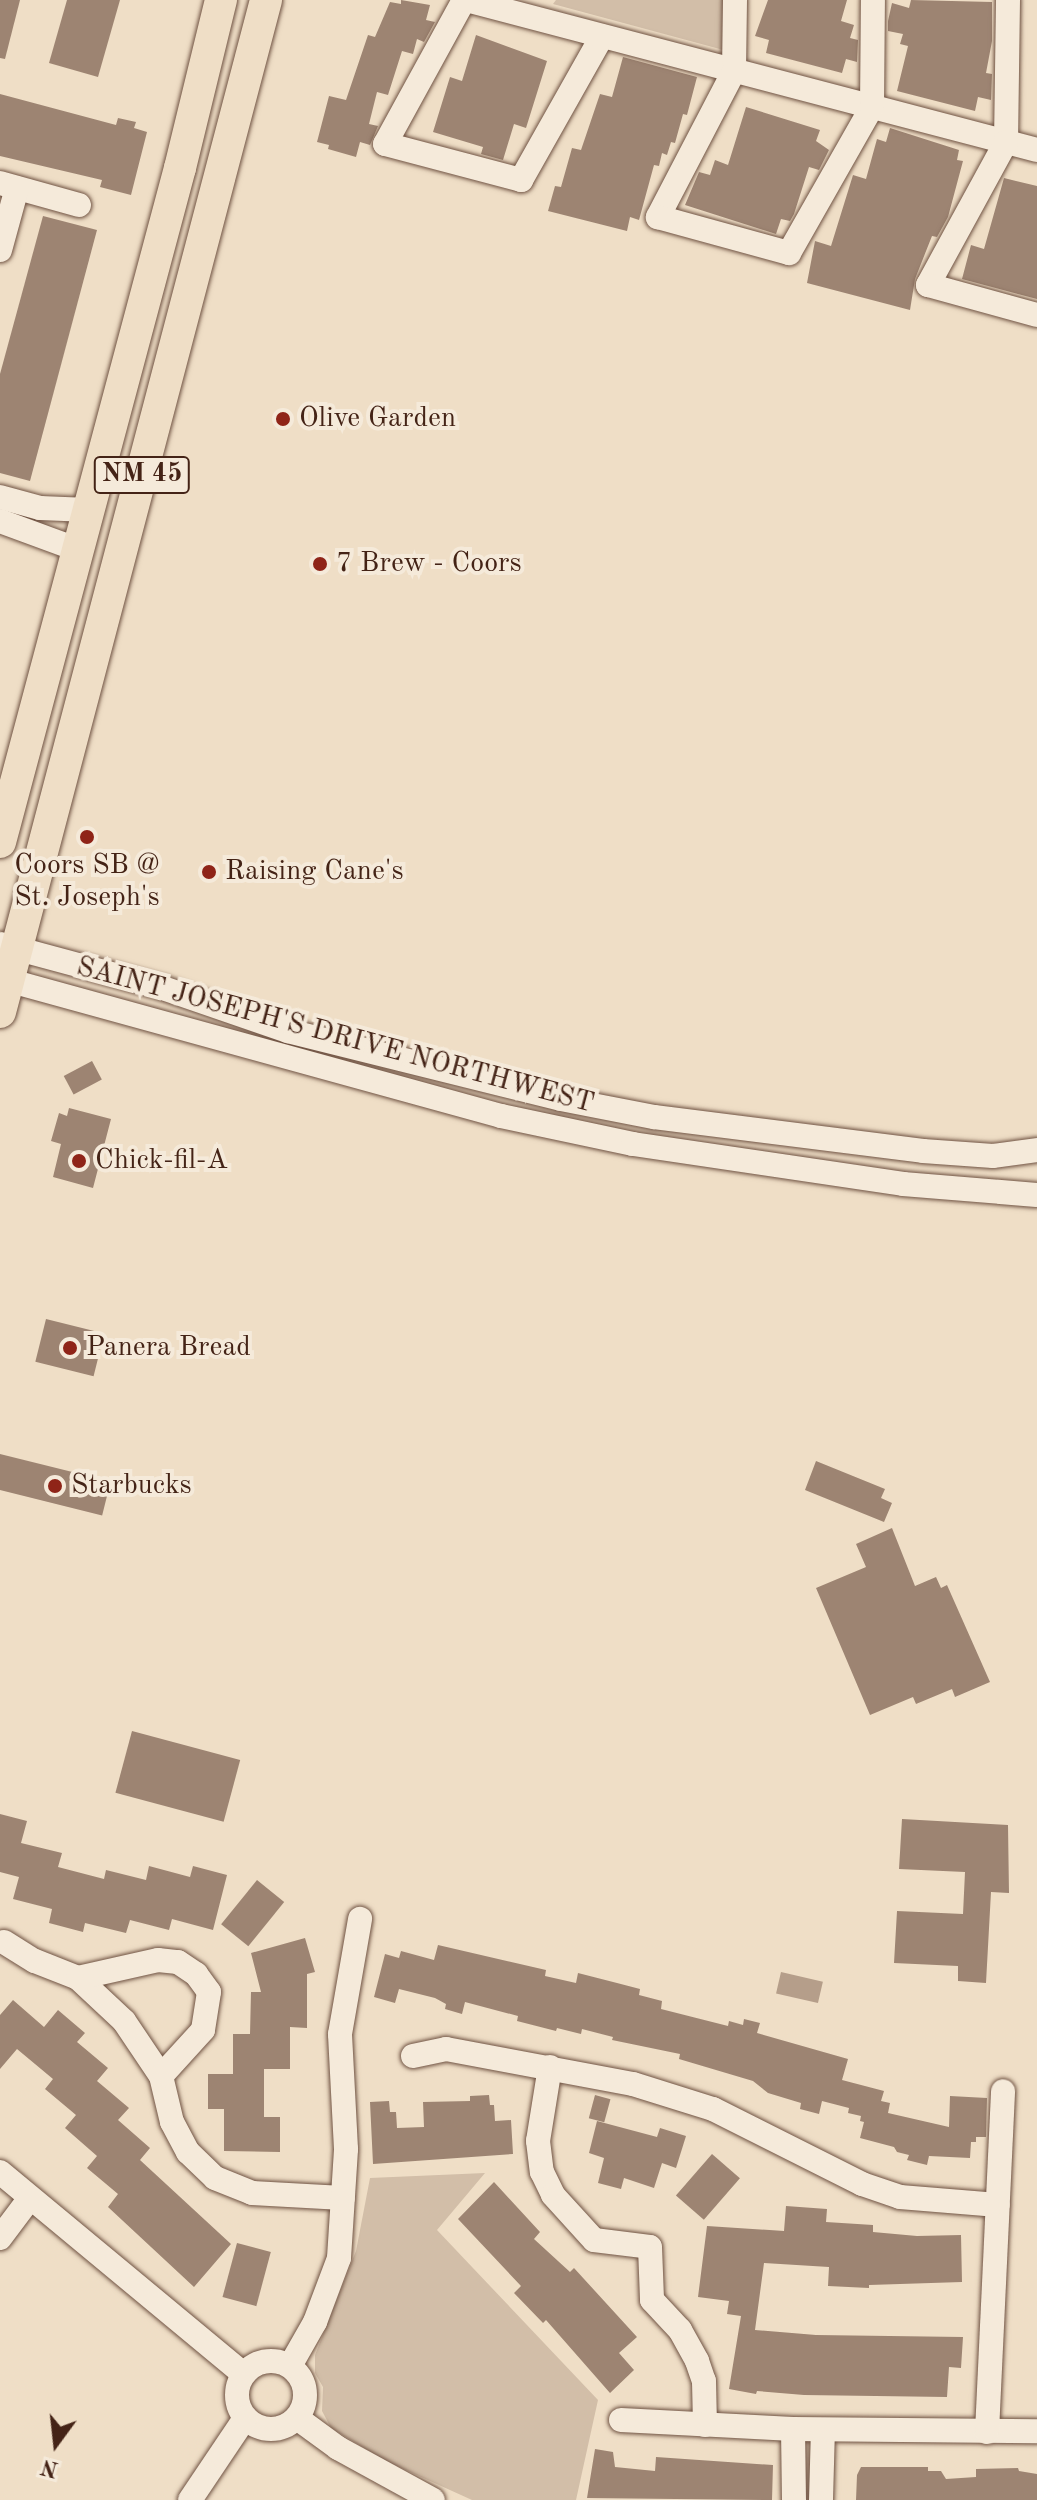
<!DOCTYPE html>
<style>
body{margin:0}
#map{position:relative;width:1037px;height:2500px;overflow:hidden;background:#efdec6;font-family:"Old Standard TT",serif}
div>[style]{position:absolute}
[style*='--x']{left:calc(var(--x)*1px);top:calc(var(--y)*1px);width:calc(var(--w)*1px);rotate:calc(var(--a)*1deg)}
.green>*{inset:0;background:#d2bea8}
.water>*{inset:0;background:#b59e8a;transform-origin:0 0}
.building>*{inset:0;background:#9d8472;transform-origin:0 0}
.roads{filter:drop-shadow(0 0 2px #6f5242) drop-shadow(0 0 2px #6f5242)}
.minor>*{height:24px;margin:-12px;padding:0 12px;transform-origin:12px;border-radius:12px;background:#f5eada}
.minor>.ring{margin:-12px;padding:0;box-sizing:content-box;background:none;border:24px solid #f5eada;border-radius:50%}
.major>*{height:32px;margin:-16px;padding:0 16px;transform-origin:16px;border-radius:16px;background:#efdec6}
.dots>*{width:22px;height:22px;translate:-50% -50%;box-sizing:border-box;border:4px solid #f5eada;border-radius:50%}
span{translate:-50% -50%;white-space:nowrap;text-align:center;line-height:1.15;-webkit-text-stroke:8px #f5eada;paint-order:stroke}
.shield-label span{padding:2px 6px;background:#f5eada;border:2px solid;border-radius:6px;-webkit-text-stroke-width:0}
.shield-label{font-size:26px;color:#442316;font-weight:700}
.poi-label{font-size:28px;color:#442316}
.left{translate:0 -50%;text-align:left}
.street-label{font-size:28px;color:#442316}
.north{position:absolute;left:16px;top:2404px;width:80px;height:80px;-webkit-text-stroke:6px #f5eada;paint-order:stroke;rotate:195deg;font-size:22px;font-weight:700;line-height:32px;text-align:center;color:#442316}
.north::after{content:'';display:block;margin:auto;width:28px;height:36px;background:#442316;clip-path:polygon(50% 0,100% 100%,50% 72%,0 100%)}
</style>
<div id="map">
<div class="green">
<div style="clip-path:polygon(556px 0,731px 0,731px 52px,553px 4px)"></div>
<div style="clip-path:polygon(485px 2173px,437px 2230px,598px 2400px,576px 2500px,472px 2500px,386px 2461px,331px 2428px,322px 2411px,323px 2387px,315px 2373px,315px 2355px,356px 2251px,370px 2178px)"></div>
</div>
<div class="water">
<div style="left:781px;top:1972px;width:43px;height:22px;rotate:13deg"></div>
</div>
<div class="building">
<div style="clip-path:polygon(0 0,20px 0,5px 59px,0 58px)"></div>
<div style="clip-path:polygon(67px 0,120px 0,98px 77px,49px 63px)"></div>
<div style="clip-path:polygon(401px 0,430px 5px,426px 20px,435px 22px,424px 42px,417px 39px,413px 54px,402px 51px,388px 95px,377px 92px,369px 124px,378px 126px,370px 145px,360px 142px,356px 157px,328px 149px,329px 145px,317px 142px,329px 96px,346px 100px,368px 35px,375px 37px,390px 2px,401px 4px)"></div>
<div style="clip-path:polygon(768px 0,847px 0,841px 21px,854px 25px,850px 38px,858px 40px,857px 62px,846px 59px,842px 73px,766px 53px,769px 40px,755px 36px)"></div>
<div style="clip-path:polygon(911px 0,992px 2px,992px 41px,986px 73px,992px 74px,991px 100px,978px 97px,975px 111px,897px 91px,908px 46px,900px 44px,903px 34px,888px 31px,888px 21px,892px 3px,909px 8px)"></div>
<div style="clip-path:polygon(476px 35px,547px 61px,526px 128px,514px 124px,503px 160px,481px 154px,483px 147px,433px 132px,450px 77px,462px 81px)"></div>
<div style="clip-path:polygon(623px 57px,697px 77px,687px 115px,683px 114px,675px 143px,671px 142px,667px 155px,662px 153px,659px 166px,654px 165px,639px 220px,630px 217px,627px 231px,548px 211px,555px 186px,561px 187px,572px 148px,581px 150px,600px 94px,612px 97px)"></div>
<div style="clip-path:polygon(0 94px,116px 125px,118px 118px,136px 122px,134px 128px,147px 132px,131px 195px,100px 187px,102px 180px,0 156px)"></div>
<div style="clip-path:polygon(746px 107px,820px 130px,816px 141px,829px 150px,819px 170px,809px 167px,794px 214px,790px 221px,781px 219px,776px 234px,685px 205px,699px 172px,710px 175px,715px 160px,728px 165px)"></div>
<div style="clip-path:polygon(890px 128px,959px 150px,957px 160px,963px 161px,948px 217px,937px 237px,932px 236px,915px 279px,910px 310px,807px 283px,815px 241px,831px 246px,853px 175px,866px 179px,877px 139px,886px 142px)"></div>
<div style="clip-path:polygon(1004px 178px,1037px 186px,1037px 299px,962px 279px,971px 245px,984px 249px)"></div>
<div style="clip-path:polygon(43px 216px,97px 230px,30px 481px,0 473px,0 374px)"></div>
<div style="left:92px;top:1061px;width:21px;height:32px;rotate:62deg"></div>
<div style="clip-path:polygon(69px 1108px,111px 1119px,93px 1188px,53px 1177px,61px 1144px,51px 1141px,59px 1113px,67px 1116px)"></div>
<div style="left:46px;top:1319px;width:60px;height:44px;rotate:14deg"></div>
<div style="left:0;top:1454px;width:114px;height:35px;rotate:14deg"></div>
<div style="clip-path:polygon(816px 1461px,885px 1489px,881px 1498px,892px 1503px,884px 1522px,805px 1490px)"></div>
<div style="clip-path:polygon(892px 1528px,915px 1586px,936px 1577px,941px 1588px,947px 1585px,990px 1682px,955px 1697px,952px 1689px,916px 1704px,913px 1697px,870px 1715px,816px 1588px,866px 1567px,856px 1544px)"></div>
<div style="left:132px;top:1731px;width:112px;height:64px;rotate:15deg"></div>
<div style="clip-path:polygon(0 1814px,27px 1821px,21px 1843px,62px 1853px,58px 1867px,104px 1879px,106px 1870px,146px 1880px,149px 1866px,190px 1877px,193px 1866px,227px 1875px,213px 1930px,172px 1919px,169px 1930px,130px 1920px,126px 1933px,85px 1923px,83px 1932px,49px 1923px,52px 1909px,13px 1899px,19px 1877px,0 1872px)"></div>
<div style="clip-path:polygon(902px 1819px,1008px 1825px,1009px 1893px,991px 1892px,986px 1983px,958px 1981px,958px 1966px,894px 1963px,897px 1911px,963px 1914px,965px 1872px,899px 1869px)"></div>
<div style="left:257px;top:1880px;width:35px;height:57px;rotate:39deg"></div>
<div style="clip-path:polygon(305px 1938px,315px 1972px,307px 1974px,307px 2028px,290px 2027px,290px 2069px,264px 2069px,264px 2117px,280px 2117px,280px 2152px,224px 2151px,224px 2109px,208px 2109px,208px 2074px,233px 2074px,233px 2034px,250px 2034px,251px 1992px,261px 1992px,251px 1953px)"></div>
<div style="clip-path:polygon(438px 1945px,546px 1970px,545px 1976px,576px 1983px,578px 1973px,617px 1983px,640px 1989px,639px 1995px,662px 2001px,661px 2009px,728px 2026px,729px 2021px,743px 2025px,744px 2019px,760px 2023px,757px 2033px,848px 2059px,842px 2080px,884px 2091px,881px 2101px,890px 2103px,888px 2113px,949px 2127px,950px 2096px,987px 2098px,986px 2137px,976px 2137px,976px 2142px,971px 2142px,970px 2158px,929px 2156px,927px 2165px,907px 2160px,909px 2155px,897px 2152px,894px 2147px,860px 2138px,864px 2122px,860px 2121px,861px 2116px,848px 2113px,849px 2108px,822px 2101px,819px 2114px,800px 2109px,801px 2103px,768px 2093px,753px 2081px,679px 2059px,680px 2054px,612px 2040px,613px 2037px,582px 2029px,581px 2034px,557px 2028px,556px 2031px,517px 2021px,518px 2016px,465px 2002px,462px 2014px,445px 2009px,446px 2004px,435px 1998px,399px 1989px,395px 2003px,374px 1997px,385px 1954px,399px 1958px,401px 1951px,434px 1960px)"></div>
<div style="clip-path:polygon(13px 2000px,44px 2027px,58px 2010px,85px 2033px,77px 2042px,108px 2068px,97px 2081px,129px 2108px,118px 2120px,150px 2148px,140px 2160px,231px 2244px,194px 2287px,108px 2207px,118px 2194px,87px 2168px,97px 2156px,65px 2128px,76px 2115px,45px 2089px,53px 2079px,17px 2049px,0 2069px,0 2015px)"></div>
<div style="clip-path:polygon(489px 2095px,490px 2105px,494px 2105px,495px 2121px,511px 2120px,513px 2154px,373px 2164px,370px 2102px,389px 2101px,390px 2112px,396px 2112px,397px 2128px,424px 2127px,423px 2102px,470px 2101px,470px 2096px)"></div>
<div style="left:595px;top:2095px;width:16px;height:24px;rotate:15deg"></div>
<div style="clip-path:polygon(597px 2121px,657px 2137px,660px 2128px,686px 2136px,676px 2168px,662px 2163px,654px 2188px,624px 2178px,621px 2189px,598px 2183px,604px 2158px,589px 2153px)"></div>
<div style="left:712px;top:2154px;width:37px;height:55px;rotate:41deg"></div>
<div style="clip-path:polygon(494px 2182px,540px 2232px,534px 2239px,570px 2272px,574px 2268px,637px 2337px,619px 2353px,634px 2370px,610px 2393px,546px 2320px,543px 2323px,514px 2293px,521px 2286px,458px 2219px)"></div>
<div style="clip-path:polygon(786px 2206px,827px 2209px,826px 2222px,873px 2225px,873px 2232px,917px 2236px,961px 2235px,962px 2282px,869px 2285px,869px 2288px,828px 2286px,829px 2267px,764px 2263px,755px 2330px,816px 2335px,963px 2337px,961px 2368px,949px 2367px,947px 2397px,804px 2395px,757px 2391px,756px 2394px,729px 2389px,741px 2316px,727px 2314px,729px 2301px,698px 2297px,707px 2226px,784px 2231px)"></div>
<div style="left:237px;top:2243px;width:35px;height:56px;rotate:15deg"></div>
<div style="clip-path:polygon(595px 2449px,613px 2452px,615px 2467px,655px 2471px,656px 2457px,773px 2465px,772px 2500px,587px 2498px)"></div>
<div style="clip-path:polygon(861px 2467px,928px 2467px,928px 2471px,941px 2471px,946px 2479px,976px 2477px,976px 2469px,1018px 2468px,1019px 2471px,1037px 2474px,1037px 2500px,856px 2500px,857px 2475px)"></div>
</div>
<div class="roads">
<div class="minor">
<div style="--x:464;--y:0;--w:164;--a:118.7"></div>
<div style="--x:385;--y:144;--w:141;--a:14.8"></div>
<div style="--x:521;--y:180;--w:165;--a:-60.6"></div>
<div style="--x:466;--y:0;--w:590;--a:14.72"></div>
<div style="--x:735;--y:0;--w:71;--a:90.8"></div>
<div style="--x:734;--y:71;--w:165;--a:117.5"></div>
<div style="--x:658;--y:217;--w:136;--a:15.4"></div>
<div style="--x:789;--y:253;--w:168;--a:-60.4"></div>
<div style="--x:872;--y:107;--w:107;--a:-89.5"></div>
<div style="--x:1008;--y:0;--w:142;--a:90.8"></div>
<div style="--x:1006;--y:142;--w:163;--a:118.6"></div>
<div style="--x:928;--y:285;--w:113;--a:15.4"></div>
<div style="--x:0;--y:183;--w:82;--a:15.6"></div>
<div style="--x:0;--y:250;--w:64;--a:-74.7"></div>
<div style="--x:0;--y:497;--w:41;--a:15.4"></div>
<div style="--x:40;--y:508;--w:49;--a:2.3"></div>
<div style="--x:0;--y:521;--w:84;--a:20.2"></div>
<div style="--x:0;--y:944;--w:169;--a:15.1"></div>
<div style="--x:163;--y:988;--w:132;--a:19"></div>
<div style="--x:288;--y:1031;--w:281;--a:14"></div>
<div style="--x:561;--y:1099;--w:95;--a:11"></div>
<div style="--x:654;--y:1117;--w:271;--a:7.2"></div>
<div style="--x:923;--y:1151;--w:70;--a:4.1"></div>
<div style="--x:993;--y:1156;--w:44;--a:-7.8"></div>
<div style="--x:0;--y:978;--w:520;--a:15.4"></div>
<div style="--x:501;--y:1116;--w:135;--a:12"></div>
<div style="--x:633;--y:1144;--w:273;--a:8.4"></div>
<div style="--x:903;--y:1184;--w:134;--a:4.7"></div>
<div style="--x:4;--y:1942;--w:36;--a:32"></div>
<div style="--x:35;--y:1961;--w:46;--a:21.6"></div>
<div style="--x:78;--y:1978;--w:63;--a:43.1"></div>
<div style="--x:124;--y:2021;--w:66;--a:56.1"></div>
<div style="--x:161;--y:2076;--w:47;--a:76.6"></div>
<div style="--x:172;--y:2122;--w:34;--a:62"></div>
<div style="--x:188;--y:2152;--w:37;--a:44"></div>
<div style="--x:215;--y:2178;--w:40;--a:22"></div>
<div style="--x:252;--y:2193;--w:91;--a:3.1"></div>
<div style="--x:78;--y:1978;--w:82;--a:-12.7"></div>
<div style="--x:158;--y:1960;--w:20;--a:6"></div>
<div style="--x:178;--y:1962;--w:22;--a:34"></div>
<div style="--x:196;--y:1974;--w:22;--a:54"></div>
<div style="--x:209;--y:1992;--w:38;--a:99"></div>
<div style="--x:203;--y:2030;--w:62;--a:132.4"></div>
<div style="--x:413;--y:2056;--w:34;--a:-12"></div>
<div style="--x:446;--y:2049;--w:190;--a:10.6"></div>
<div style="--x:633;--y:2084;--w:84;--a:17.4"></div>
<div style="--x:713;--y:2109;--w:167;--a:26.7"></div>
<div style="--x:862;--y:2184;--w:40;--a:18.9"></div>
<div style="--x:900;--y:2197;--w:98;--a:4.7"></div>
<div style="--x:550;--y:2067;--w:75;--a:99.2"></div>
<div style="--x:538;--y:2141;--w:31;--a:83"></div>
<div style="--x:542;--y:2172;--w:25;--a:64"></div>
<div style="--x:553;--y:2195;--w:61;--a:47.7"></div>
<div style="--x:594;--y:2240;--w:56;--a:7.1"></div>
<div style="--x:650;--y:2247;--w:53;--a:87.8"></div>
<div style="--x:652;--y:2300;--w:41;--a:47"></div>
<div style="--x:680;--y:2330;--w:35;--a:61"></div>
<div style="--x:697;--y:2361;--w:21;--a:71"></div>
<div style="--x:704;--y:2381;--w:44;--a:88.7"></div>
<div style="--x:0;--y:2172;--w:316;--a:39.7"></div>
<div style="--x:0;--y:2238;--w:50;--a:-53.1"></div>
<div class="ring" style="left:237px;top:2361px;width:44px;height:44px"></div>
<div style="--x:290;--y:2366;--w:51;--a:-60.4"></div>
<div style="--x:315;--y:2322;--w:68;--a:-69.4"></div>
<div style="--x:339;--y:2258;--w:109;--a:-86.3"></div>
<div style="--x:346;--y:2149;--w:115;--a:-93"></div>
<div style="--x:340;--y:2034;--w:117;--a:-80.1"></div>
<div style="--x:297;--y:2418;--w:51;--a:36.2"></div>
<div style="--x:338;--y:2448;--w:108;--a:28.7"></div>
<div style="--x:621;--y:2420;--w:172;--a:3"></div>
<div style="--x:793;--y:2429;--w:244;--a:0.5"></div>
<div style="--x:793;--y:2429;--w:71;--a:89.2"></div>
<div style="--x:987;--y:2432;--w:341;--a:-87.3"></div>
<div style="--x:190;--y:2500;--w:99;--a:-56.1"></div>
<div style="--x:821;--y:2500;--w:70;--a:-88.4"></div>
</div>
<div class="major">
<div style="--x:0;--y:842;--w:698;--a:-75.05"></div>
<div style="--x:180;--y:168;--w:173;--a:-76.3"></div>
<div style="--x:0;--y:1012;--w:1046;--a:-75.27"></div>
</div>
</div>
<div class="dots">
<div style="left:283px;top:419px;background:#8f2418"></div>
<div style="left:320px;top:564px;background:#8f2418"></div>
<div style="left:87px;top:837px;background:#8f2418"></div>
<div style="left:209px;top:872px;background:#8f2418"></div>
<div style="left:79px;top:1161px;background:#8f2418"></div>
<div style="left:70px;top:1348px;background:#8f2418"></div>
<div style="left:55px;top:1486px;background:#8f2418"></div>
</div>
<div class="shield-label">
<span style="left:142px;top:475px">NM 45</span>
</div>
<div class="poi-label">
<span class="left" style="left:299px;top:419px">Olive Garden</span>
<span class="left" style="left:336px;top:564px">7 Brew - Coors</span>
<span style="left:87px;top:882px">Coors SB @<br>St. Joseph's</span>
<span class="left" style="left:225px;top:872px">Raising Cane's</span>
<span class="left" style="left:95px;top:1161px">Chick-fil-A</span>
<span class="left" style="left:86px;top:1348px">Panera Bread</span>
<span class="left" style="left:71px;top:1486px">Starbucks</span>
</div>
<div class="street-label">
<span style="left:335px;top:1036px;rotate:15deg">SAINT JOSEPH'S DRIVE NORTHWEST</span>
</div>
<div class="north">N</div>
</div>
